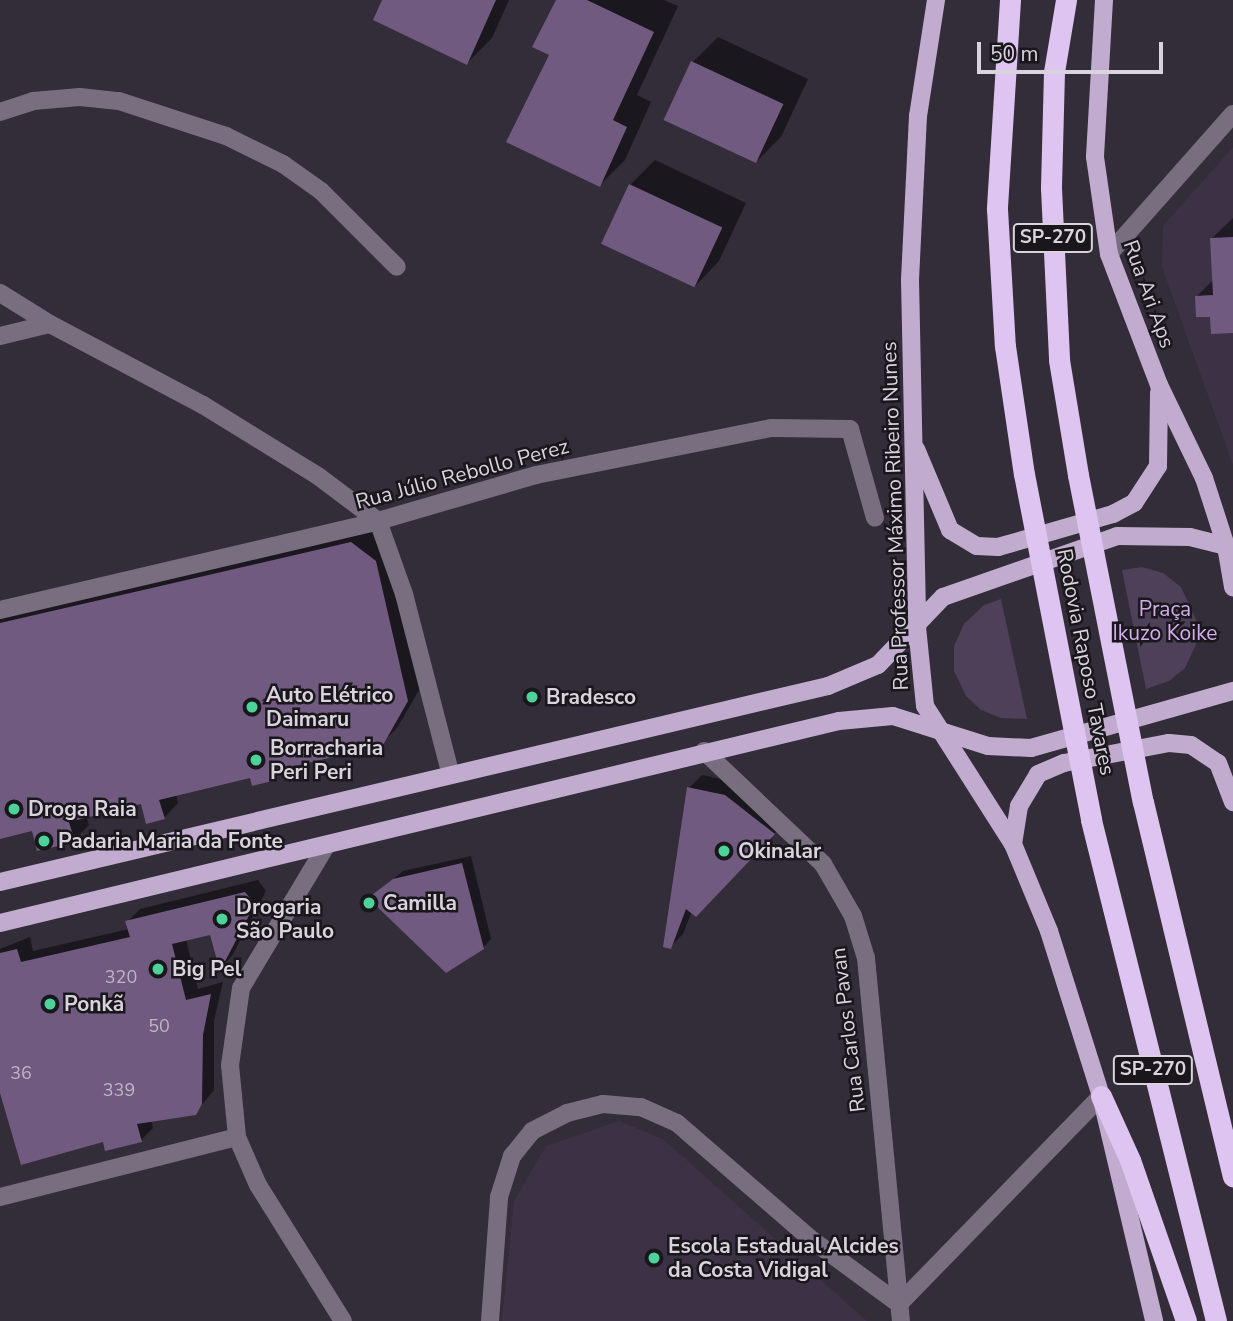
<!DOCTYPE html>
<meta charset="utf-8">
<style>
body{margin:0}
#map{position:relative;width:1233px;height:1321px;overflow:hidden;background:#332c39;font-family:"Nunito Sans",sans-serif}
div>[style]{position:absolute}
[style*='--x']{left:calc(var(--x)*1px);top:calc(var(--y)*1px);width:calc(var(--w)*1px);rotate:calc(var(--a)*1deg)}
.built>*{inset:0;background:#3d3245}
.green>*{inset:0;background:#4e4058}
.shadow>*{inset:0;background:#0007}
.building>*{inset:0;background:#715a80;transform-origin:0 0}
.minor>*{height:18px;margin:-9px;padding:0 9px;transform-origin:9px;border-radius:9px;background:#786e80}
.major>*{height:18px;margin:-9px;padding:0 9px;transform-origin:9px;border-radius:9px;background:#c1acd0}
.highway>*{height:21px;margin:-10.5px;padding:0 10.5px;transform-origin:10.5px;border-radius:10.5px;background:#dec4f0}
.highway-bridge>*{height:21px;margin:-10.5px;padding:0 10.5px;transform-origin:10.5px;border-radius:10.5px;background:#dec4f0}
.dots>*{width:19px;height:19px;translate:-50% -50%;box-sizing:border-box;border:4px solid #19161c;border-radius:50%}
span{translate:-50% -50%;white-space:nowrap;text-align:center;line-height:1.15;-webkit-text-stroke:5px #19161c;paint-order:stroke}
.number-label{font-size:18px;color:#beb5c5}
.number-label span{-webkit-text-stroke-width:0}
.shield-label span{padding:2px 5px;background:#19161c;border:2px solid;border-radius:5px;-webkit-text-stroke-width:0}
.shield-label{font-size:19px;color:#d8d3dc;font-weight:700}
.street-label{font-size:21px;color:#d8d3dc}
.park-label{font-size:21px;color:#d3adec}
.poi-label{font-size:21px;color:#d8d3dc;font-weight:700}
.left{translate:0 -50%;text-align:left}
.scale{position:absolute;left:977px;top:42px;width:186px;height:32px;box-sizing:border-box;border:4px solid #d8d3dc;border-top:0;padding-left:9px;font-size:21px;line-height:24px;white-space:nowrap;color:#d8d3dc;-webkit-text-stroke:5px #19161c;paint-order:stroke}
</style>
<div id="map">
<div class="built">
<div style="clip-path:polygon(1233px 147px,1233px 465px,1162px 267px,1163px 226px)"></div>
<div style="clip-path:polygon(619px 1121px,663px 1139px,867px 1321px,502px 1321px,514px 1201px,546px 1146px)"></div>
</div>
<div class="green">
<div style="clip-path:polygon(1142px 567px,1163px 573px,1181px 587px,1198px 624px,1197px 642px,1185px 668px,1169px 681px,1146px 689px,1122px 570px)"></div>
<div style="clip-path:polygon(1001px 599px,1027px 719px,1001px 718px,981px 710px,966px 696px,954px 671px,954px 646px,964px 624px,984px 605px)"></div>
</div>
<div class="shadow">
<div style="clip-path:polygon(384px 0,509px 0,492px 38px,467px 63px)"></div>
<div style="clip-path:polygon(557px 0,664px 0,678px 6px,637px 95px,651px 102px,625px 160px,600px 185px,551px 54px)"></div>
<div style="clip-path:polygon(718px 37px,808px 79px,781px 137px,756px 162px,665px 119px,693px 62px)"></div>
<div style="clip-path:polygon(655px 160px,746px 203px,719px 261px,695px 286px,630px 185px)"></div>
<div style="clip-path:polygon(1233px 218px,1233px 331px,1196px 297px,1214px 279px,1212px 238px)"></div>
<div style="clip-path:polygon(367px 528px,390px 546px,422px 685px,397px 728px,382px 743px,283px 767px,271px 779px,252px 776px,176px 794px,178px 803px,164px 818px,142px 802px,86px 816px,89px 825px,74px 840px,34px 829px,0 837px,0 615px)"></div>
<div style="clip-path:polygon(702px 775px,738px 783px,787px 820px,709px 901px,692px 911px,683px 934px,670px 947px,689px 788px)"></div>
<div style="clip-path:polygon(471px 856px,491px 939px,483px 948px,370px 898px,403px 871px)"></div>
<div style="clip-path:polygon(258px 880px,266px 891px,232px 956px,221px 967px,211px 933px,186px 939px,198px 989px,223px 982px,214px 1021px,214px 1090px,195px 1113px,151px 1120px,153px 1128px,141px 1140px,105px 1140px,0 1083px,0 949px,30px 937px,33px 951px,129px 929px,127px 922px,140px 909px)"></div>
</div>
<div class="building">
<div style="clip-path:polygon(382px 0,496px 0,467px 65px,373px 20px)"></div>
<div style="clip-path:polygon(556px 0,587px 0,654px 32px,613px 120px,627px 127px,600px 187px,506px 142px,549px 55px,532px 47px)"></div>
<div style="left:691px;top:61px;width:102px;height:65px;rotate:25deg"></div>
<div style="left:629px;top:184px;width:103px;height:66px;rotate:25deg"></div>
<div style="clip-path:polygon(1233px 237px,1233px 333px,1211px 334px,1210px 317px,1196px 317px,1195px 296px,1213px 295px,1210px 238px)"></div>
<div style="clip-path:polygon(351px 542px,376px 561px,408px 701px,383px 745px,270px 772px,272px 781px,252px 786px,250px 778px,159px 800px,165px 819px,146px 824px,141px 804px,69px 822px,75px 842px,37px 851px,32px 831px,0 839px,0 623px)"></div>
<div style="clip-path:polygon(687px 787px,725px 795px,775px 834px,696px 917px,686px 909px,671px 949px,663px 947px)"></div>
<div style="clip-path:polygon(462px 863px,484px 949px,446px 973px,368px 898px,393px 879px)"></div>
<div style="clip-path:polygon(245px 892px,255px 904px,220px 971px,210px 935px,172px 944px,186px 1000px,211px 994px,203px 1035px,202px 1104px,196px 1115px,137px 1124px,142px 1142px,105px 1151px,103px 1142px,21px 1165px,0 1093px,0 953px,17px 949px,21px 962px,130px 937px,125px 921px)"></div>
</div>
<div class="minor">
<div style="--x:0;--y:112;--w:35;--a:-18"></div>
<div style="--x:33;--y:101;--w:47;--a:-4.9"></div>
<div style="--x:80;--y:97;--w:39;--a:6"></div>
<div style="--x:119;--y:101;--w:113;--a:18.1"></div>
<div style="--x:226;--y:136;--w:64;--a:26.2"></div>
<div style="--x:283;--y:164;--w:47;--a:35.4"></div>
<div style="--x:321;--y:191;--w:107;--a:45"></div>
<div style="--x:1109;--y:254;--w:187;--a:-48.5"></div>
<div style="--x:0;--y:293;--w:59;--a:31.8"></div>
<div style="--x:0;--y:336;--w:51;--a:-13.5"></div>
<div style="--x:50;--y:324;--w:173;--a:27.9"></div>
<div style="--x:203;--y:405;--w:135;--a:31.7"></div>
<div style="--x:318;--y:476;--w:75;--a:36.9"></div>
<div style="--x:378;--y:521;--w:77;--a:70.4"></div>
<div style="--x:404;--y:594;--w:184;--a:75.5"></div>
<div style="--x:0;--y:610;--w:388;--a:-13.2"></div>
<div style="--x:378;--y:521;--w:165;--a:-16.2"></div>
<div style="--x:536;--y:475;--w:240;--a:-11.3"></div>
<div style="--x:771;--y:428;--w:79;--a:0.7"></div>
<div style="--x:850;--y:429;--w:92;--a:74.3"></div>
<div style="--x:704;--y:751;--w:164;--a:43.5"></div>
<div style="--x:823;--y:864;--w:60;--a:60"></div>
<div style="--x:853;--y:916;--w:44;--a:72.8"></div>
<div style="--x:866;--y:958;--w:365;--a:84.5"></div>
<div style="--x:326;--y:846;--w:165;--a:120.9"></div>
<div style="--x:241;--y:988;--w:78;--a:98.1"></div>
<div style="--x:230;--y:1065;--w:72;--a:84.4"></div>
<div style="--x:237;--y:1137;--w:52;--a:66.4"></div>
<div style="--x:258;--y:1185;--w:160;--a:58"></div>
<div style="--x:0;--y:1197;--w:244;--a:-14.2"></div>
<div style="--x:490;--y:1321;--w:124;--a:-85.8"></div>
<div style="--x:499;--y:1197;--w:43;--a:-72.4"></div>
<div style="--x:512;--y:1156;--w:32;--a:-51"></div>
<div style="--x:532;--y:1131;--w:39;--a:-27"></div>
<div style="--x:567;--y:1113;--w:37;--a:-14"></div>
<div style="--x:603;--y:1104;--w:38;--a:5"></div>
<div style="--x:641;--y:1107;--w:39;--a:24"></div>
<div style="--x:677;--y:1123;--w:179;--a:40.9"></div>
<div style="--x:812;--y:1240;--w:108;--a:36.3"></div>
<div style="--x:899;--y:1304;--w:290;--a:-45.8"></div>
</div>
<div class="major">
<div style="--x:936;--y:0;--w:117;--a:98.8"></div>
<div style="--x:918;--y:116;--w:164;--a:92.8"></div>
<div style="--x:910;--y:280;--w:347;--a:88.8"></div>
<div style="--x:917;--y:627;--w:79;--a:84.2"></div>
<div style="--x:925;--y:706;--w:164;--a:57.5"></div>
<div style="--x:1013;--y:844;--w:94;--a:67.5"></div>
<div style="--x:1049;--y:931;--w:173;--a:72.5"></div>
<div style="--x:1101;--y:1096;--w:231;--a:76.7"></div>
<div style="--x:1104;--y:0;--w:157;--a:93.3"></div>
<div style="--x:1095;--y:157;--w:98;--a:81.8"></div>
<div style="--x:1109;--y:254;--w:140;--a:69.1"></div>
<div style="--x:1159;--y:385;--w:103;--a:64.2"></div>
<div style="--x:1204;--y:478;--w:71;--a:72.1"></div>
<div style="--x:1226;--y:546;--w:42;--a:80.3"></div>
<div style="--x:916;--y:449;--w:88;--a:67.2"></div>
<div style="--x:950;--y:530;--w:31;--a:31"></div>
<div style="--x:977;--y:546;--w:21;--a:3"></div>
<div style="--x:998;--y:547;--w:120;--a:-16"></div>
<div style="--x:1113;--y:514;--w:24;--a:-28"></div>
<div style="--x:1134;--y:503;--w:44;--a:-57"></div>
<div style="--x:1158;--y:466;--w:74;--a:-89.2"></div>
<div style="--x:1013;--y:844;--w:38;--a:-81"></div>
<div style="--x:1019;--y:806;--w:37;--a:-59"></div>
<div style="--x:1038;--y:774;--w:28;--a:-23"></div>
<div style="--x:1064;--y:763;--w:107;--a:-10.8"></div>
<div style="--x:1169;--y:743;--w:22;--a:5"></div>
<div style="--x:1191;--y:745;--w:32;--a:34"></div>
<div style="--x:1218;--y:763;--w:42;--a:69"></div>
<div style="--x:0;--y:882;--w:851;--a:-13.32"></div>
<div style="--x:828;--y:686;--w:54;--a:-22.8"></div>
<div style="--x:878;--y:665;--w:94;--a:-46.3"></div>
<div style="--x:943;--y:597;--w:184;--a:-19.3"></div>
<div style="--x:1117;--y:536;--w:73;--a:0.8"></div>
<div style="--x:1190;--y:537;--w:37;--a:14"></div>
<div style="--x:0;--y:923;--w:863;--a:-13.54"></div>
<div style="--x:839;--y:721;--w:54;--a:-5.3"></div>
<div style="--x:893;--y:716;--w:100;--a:17.5"></div>
<div style="--x:988;--y:746;--w:43;--a:2.7"></div>
<div style="--x:1031;--y:748;--w:210;--a:-15.8"></div>
</div>
<div class="highway">
<div style="--x:1010;--y:0;--w:209;--a:93.6"></div>
<div style="--x:997;--y:209;--w:137;--a:86.7"></div>
<div style="--x:1005;--y:346;--w:129;--a:81.6"></div>
<div style="--x:1066;--y:0;--w:73;--a:99.5"></div>
<div style="--x:1054;--y:72;--w:116;--a:91.5"></div>
<div style="--x:1051;--y:188;--w:172;--a:87.3"></div>
<div style="--x:1059;--y:360;--w:117;--a:80.6"></div>
<div style="--x:1143;--y:802;--w:385;--a:76.5"></div>
<div style="--x:1091;--y:820;--w:516;--a:75.99"></div>
<div style="--x:1101;--y:1096;--w:70;--a:65.6"></div>
<div style="--x:1130;--y:1160;--w:170;--a:70.8"></div>
</div>
<div class="highway-bridge">
<div style="--x:1024;--y:474;--w:352;--a:79"></div>
<div style="--x:1078;--y:475;--w:333;--a:78.8"></div>
</div>
<div class="dots">
<div style="left:532px;top:697px;background:#4dd39a"></div>
<div style="left:252px;top:707px;background:#4dd39a"></div>
<div style="left:256px;top:760px;background:#4dd39a"></div>
<div style="left:14px;top:809px;background:#4dd39a"></div>
<div style="left:44px;top:841px;background:#4dd39a"></div>
<div style="left:724px;top:851px;background:#4dd39a"></div>
<div style="left:369px;top:903px;background:#4dd39a"></div>
<div style="left:222px;top:919px;background:#4dd39a"></div>
<div style="left:158px;top:969px;background:#4dd39a"></div>
<div style="left:50px;top:1004px;background:#4dd39a"></div>
<div style="left:654px;top:1258px;background:#4dd39a"></div>
</div>
<div class="number-label">
<span style="left:121px;top:977px">320</span>
<span style="left:159px;top:1026px">50</span>
<span style="left:21px;top:1073px">36</span>
<span style="left:119px;top:1090px">339</span>
</div>
<div class="shield-label">
<span style="left:1053px;top:238px">SP-270</span>
<span style="left:1153px;top:1070px">SP-270</span>
</div>
<div class="street-label">
<span style="left:1149px;top:294px;rotate:70deg">Rua Ari Aps</span>
<span style="left:462px;top:474px;rotate:-15deg">Rua Júlio Rebollo Perez</span>
<span style="left:895px;top:516px;rotate:-92deg">Rua Professor Máximo Ribeiro Nunes</span>
<span style="left:1086px;top:662px;rotate:79deg">Rodovia Raposo Tavares</span>
<span style="left:848px;top:1030px;rotate:-97deg">Rua Carlos Pavan</span>
</div>
<div class="park-label">
<span style="left:1165px;top:621px">Praça<br>Ikuzo Koike</span>
</div>
<div class="poi-label">
<span class="left" style="left:266px;top:707px">Auto Elétrico<br>Daimaru</span>
<span class="left" style="left:546px;top:697px">Bradesco</span>
<span class="left" style="left:270px;top:760px">Borracharia<br>Peri Peri</span>
<span class="left" style="left:28px;top:809px">Droga Raia</span>
<span class="left" style="left:58px;top:841px">Padaria Maria da Fonte</span>
<span class="left" style="left:738px;top:851px">Okinalar</span>
<span class="left" style="left:383px;top:903px">Camilla</span>
<span class="left" style="left:236px;top:919px">Drogaria<br>São Paulo</span>
<span class="left" style="left:172px;top:969px">Big Pel</span>
<span class="left" style="left:64px;top:1004px">Ponkã</span>
<span class="left" style="left:668px;top:1258px">Escola Estadual Alcides<br>da Costa Vidigal</span>
</div>
<div class="scale">50 m</div>
</div>
